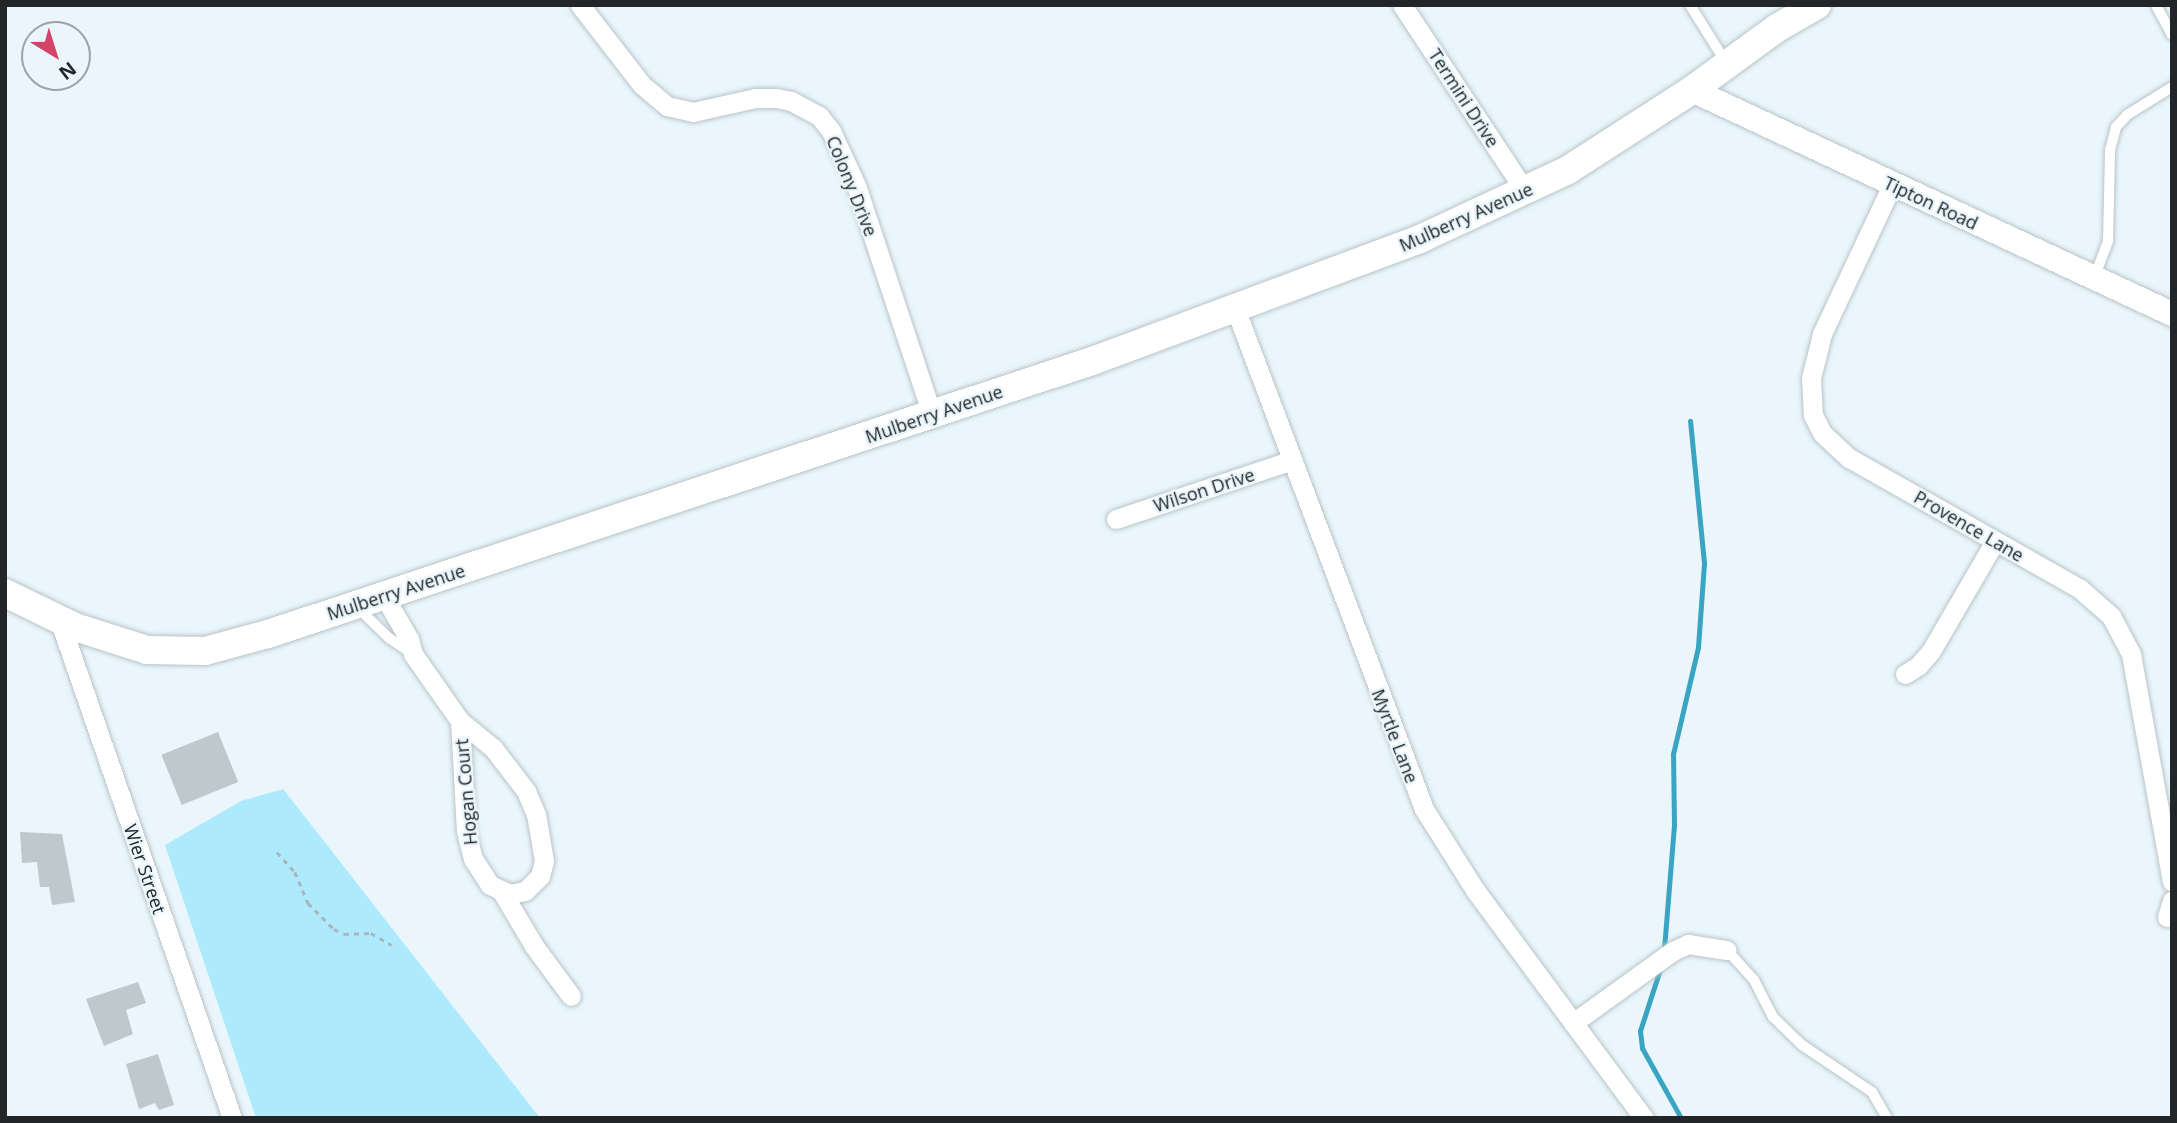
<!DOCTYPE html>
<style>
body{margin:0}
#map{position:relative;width:2177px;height:1123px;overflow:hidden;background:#eaf6fb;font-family:"Open Sans",sans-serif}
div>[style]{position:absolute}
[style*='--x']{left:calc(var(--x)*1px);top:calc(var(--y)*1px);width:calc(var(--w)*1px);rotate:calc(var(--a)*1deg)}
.green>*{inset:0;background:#aeeafd}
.stream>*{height:5px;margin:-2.5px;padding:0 2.5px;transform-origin:2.5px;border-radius:2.5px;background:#39a5c2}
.building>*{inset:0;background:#bdc9cd;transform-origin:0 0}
.path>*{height:2.5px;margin-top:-1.25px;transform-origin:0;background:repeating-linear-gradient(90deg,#acb6ba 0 5px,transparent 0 10px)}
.roads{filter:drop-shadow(0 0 2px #b8c4c8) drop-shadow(0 0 2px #b8c4c8)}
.service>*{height:10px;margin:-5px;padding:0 5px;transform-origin:5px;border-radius:5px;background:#fff}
.minor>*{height:19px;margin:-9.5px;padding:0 9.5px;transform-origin:9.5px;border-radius:9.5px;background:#fff}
.tertiary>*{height:24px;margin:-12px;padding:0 12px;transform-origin:12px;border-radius:12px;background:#fff}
.secondary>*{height:28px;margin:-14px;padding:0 14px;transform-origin:14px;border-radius:14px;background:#fff}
span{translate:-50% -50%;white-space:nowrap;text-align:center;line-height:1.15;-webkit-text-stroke:5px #eaf6fb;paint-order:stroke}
.street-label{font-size:18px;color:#222628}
.frame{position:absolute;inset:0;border:7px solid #222628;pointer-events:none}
.north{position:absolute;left:21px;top:21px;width:70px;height:70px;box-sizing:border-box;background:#eaf6fb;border:2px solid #9aa3a7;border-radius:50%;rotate:142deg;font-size:19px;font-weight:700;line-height:28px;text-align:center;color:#222628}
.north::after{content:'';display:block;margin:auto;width:24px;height:32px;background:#d44468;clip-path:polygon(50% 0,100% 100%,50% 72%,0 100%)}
</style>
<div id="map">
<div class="green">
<div style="clip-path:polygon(283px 789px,313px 827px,540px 1118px,256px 1118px,165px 845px,241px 801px)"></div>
</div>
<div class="stream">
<div style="--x:1664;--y:949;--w:125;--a:-85.4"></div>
<div style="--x:1674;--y:824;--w:70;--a:-90.8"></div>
<div style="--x:1673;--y:754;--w:110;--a:-76.8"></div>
<div style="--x:1698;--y:647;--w:84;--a:-85.9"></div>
<div style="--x:1704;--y:563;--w:143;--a:-95.6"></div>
<div style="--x:1660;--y:969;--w:65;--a:107.9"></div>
<div style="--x:1640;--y:1031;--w:17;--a:83"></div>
<div style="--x:1642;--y:1048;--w:80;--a:60.9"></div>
</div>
<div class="building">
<div style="left:218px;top:732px;width:54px;height:61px;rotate:68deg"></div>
<div style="clip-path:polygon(20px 832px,62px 834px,75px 902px,52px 905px,49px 887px,40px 887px,37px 862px,22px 863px)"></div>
<div style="clip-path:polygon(138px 982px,146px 1003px,126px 1010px,133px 1034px,104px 1046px,86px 999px)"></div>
<div style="clip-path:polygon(158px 1054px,174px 1105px,159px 1110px,155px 1103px,139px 1109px,126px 1064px)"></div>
</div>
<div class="path">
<div style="--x:277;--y:852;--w:27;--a:48"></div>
<div style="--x:295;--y:872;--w:34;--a:67"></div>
<div style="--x:308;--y:903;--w:37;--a:45"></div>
<div style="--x:334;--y:929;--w:11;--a:27"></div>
<div style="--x:344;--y:934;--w:27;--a:-2"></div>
<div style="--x:371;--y:933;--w:24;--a:30"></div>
</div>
<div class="roads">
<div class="service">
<div style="--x:1690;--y:5;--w:70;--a:57.9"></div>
<div style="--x:2156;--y:5;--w:34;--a:62"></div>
<div style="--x:2094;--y:278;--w:40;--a:-69"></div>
<div style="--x:2108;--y:241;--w:91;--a:-88.7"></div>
<div style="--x:2110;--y:150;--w:24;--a:-75"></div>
<div style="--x:2116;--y:127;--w:16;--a:-47"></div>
<div style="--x:2127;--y:115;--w:53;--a:-31.9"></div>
<div style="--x:358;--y:608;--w:43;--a:44.1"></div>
<div style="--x:389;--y:638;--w:29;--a:34"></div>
<div style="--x:1727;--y:950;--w:40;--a:48"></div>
<div style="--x:1754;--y:980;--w:42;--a:62.8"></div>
<div style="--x:1773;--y:1017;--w:40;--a:44"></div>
<div style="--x:1802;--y:1045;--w:84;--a:33.9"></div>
<div style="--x:1872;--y:1092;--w:30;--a:60"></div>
</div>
<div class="minor">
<div style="--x:580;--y:5;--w:101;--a:52.2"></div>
<div style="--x:642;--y:85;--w:33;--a:40"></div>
<div style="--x:667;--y:106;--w:27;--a:13"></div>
<div style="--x:693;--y:112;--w:64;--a:-12.7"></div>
<div style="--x:755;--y:98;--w:21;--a:0"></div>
<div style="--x:776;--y:98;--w:15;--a:11"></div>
<div style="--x:791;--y:101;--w:32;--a:28"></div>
<div style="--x:819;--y:116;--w:19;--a:51"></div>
<div style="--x:831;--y:131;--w:60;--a:65.2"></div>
<div style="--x:856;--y:185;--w:242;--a:71.7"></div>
<div style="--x:1402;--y:5;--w:224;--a:56.5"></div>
<div style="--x:1892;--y:185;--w:165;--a:115.2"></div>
<div style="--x:1822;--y:334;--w:45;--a:104"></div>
<div style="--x:1811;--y:378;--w:37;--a:87"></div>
<div style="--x:1813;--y:415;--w:20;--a:63"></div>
<div style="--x:1822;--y:433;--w:37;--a:43"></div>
<div style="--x:1849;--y:458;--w:264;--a:29.5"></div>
<div style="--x:2079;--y:588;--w:43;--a:41.2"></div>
<div style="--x:2111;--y:616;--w:43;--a:62.2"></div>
<div style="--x:2131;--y:654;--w:231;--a:79.8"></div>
<div style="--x:1235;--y:308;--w:535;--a:69.33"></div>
<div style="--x:1424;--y:809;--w:96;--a:57.8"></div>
<div style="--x:1475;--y:890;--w:284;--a:53.5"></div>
<div style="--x:1116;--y:519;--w:186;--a:-18.5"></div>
<div style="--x:384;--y:596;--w:50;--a:59.8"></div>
<div style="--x:409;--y:639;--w:16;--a:75"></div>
<div style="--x:413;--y:654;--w:82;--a:55"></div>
<div style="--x:460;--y:721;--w:43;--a:39.3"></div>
<div style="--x:493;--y:748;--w:54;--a:52.5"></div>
<div style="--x:526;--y:791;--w:25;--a:67"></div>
<div style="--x:536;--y:814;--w:48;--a:80.3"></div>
<div style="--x:544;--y:861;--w:16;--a:105"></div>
<div style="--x:540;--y:876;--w:21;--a:135"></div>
<div style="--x:525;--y:891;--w:15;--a:169"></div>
<div style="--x:510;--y:894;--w:22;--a:-156"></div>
<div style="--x:490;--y:885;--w:31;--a:-123"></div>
<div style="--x:473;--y:859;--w:29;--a:-104"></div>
<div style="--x:466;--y:831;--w:110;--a:-93.1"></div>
<div style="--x:59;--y:619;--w:528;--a:70.88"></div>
<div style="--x:1905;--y:674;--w:15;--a:-32"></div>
<div style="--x:1918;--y:666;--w:20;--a:-49"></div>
<div style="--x:1931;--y:651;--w:127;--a:-59.8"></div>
<div style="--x:502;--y:892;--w:63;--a:59.3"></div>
<div style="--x:534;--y:946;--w:62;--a:53.5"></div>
<div style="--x:2167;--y:917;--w:17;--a:-73"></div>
<div style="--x:1573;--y:1023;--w:123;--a:-35.8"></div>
<div style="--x:1673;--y:951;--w:17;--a:-25"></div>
<div style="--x:1688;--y:944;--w:39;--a:9"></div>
</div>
<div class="tertiary">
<div style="--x:1692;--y:90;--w:530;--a:25.02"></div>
</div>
<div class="secondary">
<div style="--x:5;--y:593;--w:78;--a:25.9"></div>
<div style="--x:75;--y:627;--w:76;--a:17.7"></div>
<div style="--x:147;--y:650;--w:58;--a:1"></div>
<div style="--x:205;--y:651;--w:65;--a:-15.1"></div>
<div style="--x:268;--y:634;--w:871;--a:-18.33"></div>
<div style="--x:1095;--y:360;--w:347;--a:-20.4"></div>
<div style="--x:1420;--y:239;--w:163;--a:-25"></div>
<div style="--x:1568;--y:170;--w:148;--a:-32.8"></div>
<div style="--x:1692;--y:90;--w:105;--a:-36.1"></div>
<div style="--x:1777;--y:28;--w:46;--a:-29.9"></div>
</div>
</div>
<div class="street-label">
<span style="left:1464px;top:98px;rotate:57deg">Termini Drive</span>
<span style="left:852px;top:186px;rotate:68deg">Colony Drive</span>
<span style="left:1931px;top:203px;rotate:25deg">Tipton Road</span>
<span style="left:1466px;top:217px;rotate:-24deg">Mulberry Avenue</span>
<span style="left:934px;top:414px;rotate:-19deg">Mulberry Avenue</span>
<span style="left:1204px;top:490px;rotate:-18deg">Wilson Drive</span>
<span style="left:1969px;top:526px;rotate:30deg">Provence Lane</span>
<span style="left:396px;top:592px;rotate:-18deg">Mulberry Avenue</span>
<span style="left:1395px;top:736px;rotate:69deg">Myrtle Lane</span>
<span style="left:466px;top:792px;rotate:-95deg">Hogan Court</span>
<span style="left:145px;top:869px;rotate:71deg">Wier Street</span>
</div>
<div class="frame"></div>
<div class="north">N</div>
</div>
